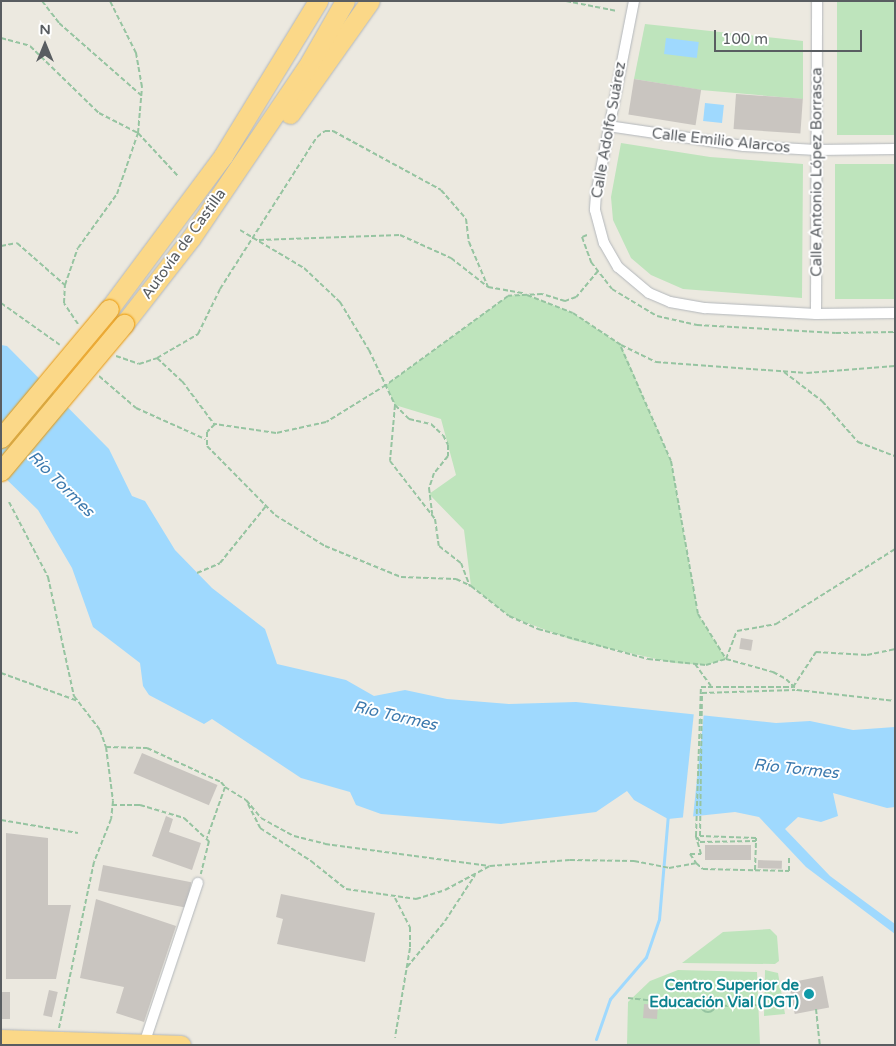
<!DOCTYPE html>
<meta charset="utf-8">
<style>
body{margin:0}
#map{position:relative;width:896px;height:1046px;overflow:hidden;background:#ece9e0;font-family:"Varela Round",sans-serif}
div>[style]{position:absolute}
[style*='--x']{left:calc(var(--x)*1px);top:calc(var(--y)*1px);width:calc(var(--w)*1px);rotate:calc(var(--a)*1deg)}
.green>*{inset:0;background:#bee4bc;transform-origin:0 0}
.water>*{inset:0;background:#9fd9fe;transform-origin:0 0}
.pier>*{inset:0;background:#ece9e0;transform-origin:0 0}
.stream>*{height:3px;margin:-1.5px;padding:0 1.5px;transform-origin:1.5px;border-radius:1.5px;background:#9fd9fe}
.building>*{inset:0;background:#c9c5c0;transform-origin:0 0}
.path>*{height:2px;margin-top:-1px;transform-origin:0;background:repeating-linear-gradient(90deg,#96c4a1 0 5px,transparent 0 7.5px)}
.path>.ring{margin:-1px;padding:0;box-sizing:content-box;background:none;border:2px solid #96c4a1;border-radius:50%}
.roads{filter:drop-shadow(0 0 1px #b3b7bb) drop-shadow(0 0 1px #b3b7bb)}
.street>*{height:10px;margin:-5px;padding:0 5px;transform-origin:5px;border-radius:5px;background:#fff}
.highway>*{height:19px;margin:-9.5px;padding:0 9.5px;transform-origin:9.5px;border-radius:9.5px;background:#fbd888}
.bridges{filter:drop-shadow(0 0 1px #e99604) drop-shadow(0 0 1px #e99604)}
.highway-bridge>*{height:19px;margin:-9.5px;padding:0 9.5px;transform-origin:9.5px;border-radius:9.5px;background:#fbd888}
.dots>*{width:14px;height:14px;translate:-50% -50%;box-sizing:border-box;border:2px solid #fff;border-radius:50%}
span{translate:-50% -50%;white-space:nowrap;text-align:center;line-height:1.15;-webkit-text-stroke:4px #fff;paint-order:stroke}
.street-label{font-size:15px;color:#595d61}
.culture-label{font-size:15px;color:#0d838f;font-weight:700}
.right{translate:-100% -50%;text-align:right}
.water-label{font-size:16px;color:#3d7aae;font-style:italic}
.frame{position:absolute;inset:0;border:2px solid #595d61;pointer-events:none}
.north{position:absolute;left:20px;top:20px;width:50px;height:50px;-webkit-text-stroke:4px #fff;paint-order:stroke;rotate:0deg;font-size:14px;font-weight:700;line-height:20px;text-align:center;color:#595d61}
.north::after{content:'';display:block;margin:auto;width:18px;height:22px;background:#595d61;clip-path:polygon(50% 0,100% 100%,50% 72%,0 100%)}
.scale{position:absolute;left:714px;top:30px;width:148px;height:22px;box-sizing:border-box;border:2px solid #595d61;border-top:0;padding-left:6px;font-size:15px;line-height:18px;white-space:nowrap;color:#595d61;-webkit-text-stroke:4px #fff;paint-order:stroke}
</style>
<div id="map">
<div class="green">
<div style="left:837px;top:2px;width:58px;height:133px"></div>
<div style="clip-path:polygon(645px 24px,803px 41px,803px 99px,701px 90px,634px 79px)"></div>
<div style="clip-path:polygon(621px 143px,710px 157px,803px 164px,802px 298px,683px 289px,651px 275px,631px 258px,613px 220px,611px 197px)"></div>
<div style="left:895px;top:164px;width:135px;height:60px;rotate:90deg"></div>
<div style="clip-path:polygon(524px 294px,573px 313px,621px 345px,671px 461px,698px 614px,726px 659px,706px 665px,674px 663px,572px 640px,509px 616px,471px 586px,464px 530px,429px 494px,456px 475px,441px 419px,395px 405px,386px 385px,508px 296px)"></div>
<div style="clip-path:polygon(770px 929px,777px 936px,779px 961px,775px 964px,682px 963px,723px 932px)"></div>
<div style="clip-path:polygon(678px 970px,757px 972px,760px 1045px,627px 1045px,628px 1002px,650px 981px)"></div>
<div style="clip-path:polygon(765px 970px,778px 973px,785px 1014px,764px 1016px)"></div>
</div>
<div class="water">
<div style="left:666px;top:38px;width:33px;height:16px;rotate:7deg"></div>
<div style="left:705px;top:103px;width:19px;height:18px;rotate:6deg"></div>
<div style="clip-path:polygon(1px 345px,7px 346px,109px 449px,132px 496px,145px 501px,175px 550px,212px 588px,265px 629px,277px 664px,346px 680px,374px 696px,405px 690px,447px 699px,509px 704px,576px 702px,776px 723px,810px 721px,853px 730px,895px 727px,895px 807px,887px 808px,833px 793px,838px 816px,821px 822px,798px 817px,785px 829px,830px 876px,895px 924px,895px 934px,806px 867px,759px 817px,735px 812px,668px 819px,634px 800px,627px 791px,596px 812px,501px 824px,381px 814px,356px 805px,350px 792px,301px 778px,212px 719px,204px 724px,149px 695px,143px 686px,140px 663px,93px 627px,72px 568px,38px 510px,1px 474px)"></div>
</div>
<div class="pier">
<div style="left:694px;top:712px;width:10px;height:107px;rotate:6deg"></div>
</div>
<div class="stream">
<div style="--x:596;--y:1039;--w:42;--a:-70.7"></div>
<div style="--x:610;--y:999;--w:55;--a:-49.4"></div>
<div style="--x:646;--y:957;--w:40;--a:-71.1"></div>
<div style="--x:659;--y:919;--w:104;--a:-85.1"></div>
</div>
<div class="building">
<div style="left:634px;top:79px;width:68px;height:36px;rotate:9deg"></div>
<div style="left:736px;top:94px;width:67px;height:35px;rotate:4deg"></div>
<div style="left:741px;top:638px;width:12px;height:11px;rotate:9deg"></div>
<div style="left:142px;top:753px;width:82px;height:22px;rotate:23deg"></div>
<div style="clip-path:polygon(166px 816px,173px 819px,169px 832px,201px 843px,192px 870px,152px 856px)"></div>
<div style="clip-path:polygon(6px 833px,48px 838px,48px 905px,71px 905px,56px 979px,6px 979px)"></div>
<div style="left:705px;top:845px;width:46px;height:15px"></div>
<div style="left:758px;top:860px;width:24px;height:8px;rotate:2deg"></div>
<div style="left:103px;top:865px;width:90px;height:26px;rotate:11deg"></div>
<div style="clip-path:polygon(281px 894px,375px 913px,365px 962px,277px 944px,283px 919px,276px 917px)"></div>
<div style="clip-path:polygon(96px 899px,176px 926px,144px 1022px,116px 1013px,124px 987px,80px 978px)"></div>
<div style="left:823px;top:976px;width:32px;height:35px;rotate:79deg"></div>
<div style="left:49px;top:990px;width:9px;height:26px;rotate:13deg"></div>
<div style="left:2px;top:992px;width:8px;height:27px"></div>
<div style="left:644px;top:1004px;width:14px;height:14px;rotate:4deg"></div>
</div>
<div class="path">
<div style="--x:42;--y:1;--w:28;--a:52"></div>
<div style="--x:59;--y:23;--w:109;--a:41.3"></div>
<div style="--x:566;--y:1;--w:52;--a:11.1"></div>
<div style="--x:1;--y:38;--w:30;--a:15"></div>
<div style="--x:30;--y:46;--w:96;--a:44.2"></div>
<div style="--x:99;--y:113;--w:44;--a:27.1"></div>
<div style="--x:138;--y:133;--w:59;--a:47.1"></div>
<div style="--x:240;--y:230;--w:74;--a:30.7"></div>
<div style="--x:304;--y:268;--w:50;--a:43.4"></div>
<div style="--x:340;--y:302;--w:56;--a:58.9"></div>
<div style="--x:369;--y:350;--w:61;--a:64.7"></div>
<div style="--x:395;--y:405;--w:56;--a:95.1"></div>
<div style="--x:390;--y:461;--w:73;--a:52.2"></div>
<div style="--x:435;--y:519;--w:27;--a:82"></div>
<div style="--x:439;--y:546;--w:28;--a:38"></div>
<div style="--x:461;--y:563;--w:25;--a:69"></div>
<div style="--x:587;--y:235;--w:5;--a:158"></div>
<div style="--x:582;--y:237;--w:27;--a:70"></div>
<div style="--x:591;--y:262;--w:34;--a:52"></div>
<div style="--x:612;--y:289;--w:52;--a:31"></div>
<div style="--x:657;--y:316;--w:41;--a:12.7"></div>
<div style="--x:697;--y:325;--w:139;--a:3.3"></div>
<div style="--x:836;--y:333;--w:59;--a:-1"></div>
<div style="--x:259;--y:240;--w:141;--a:-2"></div>
<div style="--x:400;--y:235;--w:56;--a:24.3"></div>
<div style="--x:451;--y:258;--w:47;--a:38.1"></div>
<div style="--x:488;--y:287;--w:36;--a:10"></div>
<div style="--x:1;--y:246;--w:16;--a:-11"></div>
<div style="--x:17;--y:243;--w:64;--a:41.2"></div>
<div style="--x:598;--y:271;--w:34;--a:130"></div>
<div style="--x:576;--y:297;--w:12;--a:160"></div>
<div style="--x:565;--y:301;--w:24;--a:-163"></div>
<div style="--x:542;--y:294;--w:34;--a:177"></div>
<div style="--x:508;--y:296;--w:151;--a:143.9"></div>
<div style="--x:386;--y:385;--w:70;--a:148.3"></div>
<div style="--x:326;--y:422;--w:51;--a:167.6"></div>
<div style="--x:276;--y:433;--w:62;--a:-171.6"></div>
<div style="--x:215;--y:424;--w:11;--a:135"></div>
<div style="--x:207;--y:432;--w:14;--a:90"></div>
<div style="--x:207;--y:446;--w:97;--a:45.4"></div>
<div style="--x:275;--y:515;--w:59;--a:31.8"></div>
<div style="--x:325;--y:546;--w:82;--a:22.2"></div>
<div style="--x:401;--y:577;--w:55;--a:2.1"></div>
<div style="--x:456;--y:579;--w:17;--a:25"></div>
<div style="--x:471;--y:586;--w:48;--a:38.3"></div>
<div style="--x:509;--y:616;--w:32;--a:24"></div>
<div style="--x:538;--y:629;--w:114;--a:15.3"></div>
<div style="--x:648;--y:659;--w:58;--a:5.9"></div>
<div style="--x:706;--y:665;--w:21;--a:-17"></div>
<div style="--x:726;--y:659;--w:49;--a:15.5"></div>
<div style="--x:773;--y:672;--w:15;--a:28"></div>
<div style="--x:786;--y:679;--w:16;--a:45"></div>
<div style="--x:797;--y:690;--w:99;--a:6.4"></div>
<div style="--x:527;--y:295;--w:49;--a:21.4"></div>
<div style="--x:573;--y:313;--w:58;--a:33.7"></div>
<div style="--x:621;--y:345;--w:39;--a:26"></div>
<div style="--x:656;--y:362;--w:151;--a:4.2"></div>
<div style="--x:807;--y:373;--w:88;--a:-4.5"></div>
<div style="--x:1;--y:303;--w:72;--a:35.4"></div>
<div style="--x:78;--y:324;--w:25;--a:-124"></div>
<div style="--x:64;--y:303;--w:18;--a:-87"></div>
<div style="--x:65;--y:285;--w:39;--a:-71"></div>
<div style="--x:78;--y:248;--w:67;--a:-54.2"></div>
<div style="--x:117;--y:194;--w:65;--a:-71"></div>
<div style="--x:138;--y:133;--w:46;--a:-85"></div>
<div style="--x:142;--y:87;--w:35;--a:-100"></div>
<div style="--x:136;--y:53;--w:58;--a:-116.6"></div>
<div style="--x:621;--y:347;--w:124;--a:66.3"></div>
<div style="--x:671;--y:461;--w:155;--a:80"></div>
<div style="--x:698;--y:614;--w:53;--a:58.1"></div>
<div style="--x:116;--y:356;--w:24;--a:19"></div>
<div style="--x:139;--y:364;--w:19;--a:-18"></div>
<div style="--x:157;--y:358;--w:48;--a:-30.3"></div>
<div style="--x:198;--y:334;--w:50;--a:-63.9"></div>
<div style="--x:220;--y:289;--w:180;--a:-57.5"></div>
<div style="--x:317;--y:137;--w:10;--a:-37"></div>
<div style="--x:325;--y:131;--w:8;--a:0"></div>
<div style="--x:333;--y:131;--w:123;--a:28.6"></div>
<div style="--x:441;--y:190;--w:38;--a:49"></div>
<div style="--x:466;--y:219;--w:23;--a:83"></div>
<div style="--x:469;--y:242;--w:49;--a:67.1"></div>
<div style="--x:157;--y:358;--w:34;--a:43"></div>
<div style="--x:182;--y:381;--w:54;--a:53.3"></div>
<div style="--x:784;--y:372;--w:48;--a:37.3"></div>
<div style="--x:822;--y:401;--w:55;--a:48.7"></div>
<div style="--x:858;--y:442;--w:40;--a:21"></div>
<div style="--x:99;--y:376;--w:49;--a:40.9"></div>
<div style="--x:136;--y:408;--w:76;--a:24.2"></div>
<div style="--x:395;--y:405;--w:20;--a:45"></div>
<div style="--x:409;--y:419;--w:23;--a:13"></div>
<div style="--x:431;--y:424;--w:16;--a:43"></div>
<div style="--x:443;--y:435;--w:11;--a:63"></div>
<div style="--x:448;--y:445;--w:11;--a:90"></div>
<div style="--x:448;--y:456;--w:22;--a:129"></div>
<div style="--x:434;--y:473;--w:16;--a:108"></div>
<div style="--x:429;--y:488;--w:26;--a:83"></div>
<div style="--x:9;--y:502;--w:85;--a:62.5"></div>
<div style="--x:48;--y:577;--w:122;--a:77.7"></div>
<div style="--x:74;--y:696;--w:43;--a:52.6"></div>
<div style="--x:100;--y:730;--w:18;--a:71"></div>
<div style="--x:106;--y:747;--w:54;--a:82.6"></div>
<div style="--x:113;--y:801;--w:18;--a:96"></div>
<div style="--x:111;--y:819;--w:46;--a:111.6"></div>
<div style="--x:94;--y:862;--w:170;--a:101.9"></div>
<div style="--x:197;--y:573;--w:25;--a:-23"></div>
<div style="--x:220;--y:563;--w:73;--a:-51.1"></div>
<div style="--x:726;--y:659;--w:30;--a:-69"></div>
<div style="--x:737;--y:631;--w:40;--a:-10"></div>
<div style="--x:776;--y:624;--w:141;--a:-32.2"></div>
<div style="--x:695;--y:664;--w:27;--a:54"></div>
<div style="--x:1;--y:673;--w:82;--a:20"></div>
<div style="--x:106;--y:747;--w:41;--a:1.4"></div>
<div style="--x:147;--y:748;--w:81;--a:24.7"></div>
<div style="--x:221;--y:782;--w:6;--a:51"></div>
<div style="--x:225;--y:787;--w:54;--a:109.4"></div>
<div style="--x:225;--y:787;--w:25;--a:32"></div>
<div style="--x:246;--y:800;--w:23;--a:50"></div>
<div style="--x:261;--y:818;--w:38;--a:29"></div>
<div style="--x:294;--y:836;--w:32;--a:14"></div>
<div style="--x:325;--y:844;--w:166;--a:7.6"></div>
<div style="--x:490;--y:866;--w:80;--a:-4.3"></div>
<div style="--x:570;--y:860;--w:64;--a:0.9"></div>
<div style="--x:634;--y:861;--w:36;--a:11"></div>
<div style="--x:669;--y:868;--w:27;--a:-10"></div>
<div style="--x:696;--y:863;--w:9;--a:41"></div>
<div style="--x:703;--y:869;--w:86;--a:1.3"></div>
<div style="--x:789;--y:871;--w:15;--a:-90"></div>
<div style="--x:248;--y:804;--w:27;--a:63"></div>
<div style="--x:260;--y:828;--w:61;--a:32.9"></div>
<div style="--x:311;--y:861;--w:45;--a:38.7"></div>
<div style="--x:346;--y:889;--w:71;--a:8.1"></div>
<div style="--x:416;--y:899;--w:30;--a:-17"></div>
<div style="--x:445;--y:890;--w:51;--a:-28.1"></div>
<div style="--x:112;--y:805;--w:28;--a:0"></div>
<div style="--x:140;--y:805;--w:46;--a:16.5"></div>
<div style="--x:184;--y:818;--w:34;--a:43"></div>
<div style="--x:209;--y:841;--w:34;--a:104"></div>
<div style="--x:1;--y:820;--w:78;--a:9.6"></div>
<div style="--x:697;--y:837;--w:6;--a:59"></div>
<div style="--x:700;--y:842;--w:56;--a:-1"></div>
<div style="--x:756;--y:841;--w:3;--a:-90"></div>
<div style="--x:756;--y:838;--w:56;--a:-178"></div>
<div style="--x:700;--y:836;--w:143;--a:-89.2"></div>
<div style="--x:702;--y:693;--w:93;--a:-1.8"></div>
<div style="--x:690;--y:854;--w:11;--a:0"></div>
<div style="--x:701;--y:854;--w:19;--a:-106"></div>
<div style="--x:696;--y:836;--w:149;--a:-88.1"></div>
<div style="--x:701;--y:687;--w:92;--a:0"></div>
<div style="--x:793;--y:687;--w:42;--a:-56.7"></div>
<div style="--x:816;--y:652;--w:51;--a:3.4"></div>
<div style="--x:867;--y:655;--w:29;--a:-12"></div>
<div style="--x:690;--y:854;--w:11;--a:56"></div>
<div style="--x:755;--y:870;--w:29;--a:-88"></div>
<div style="--x:395;--y:898;--w:33;--a:63"></div>
<div style="--x:410;--y:927;--w:21;--a:90"></div>
<div style="--x:410;--y:948;--w:91;--a:99.5"></div>
<div style="--x:407;--y:967;--w:60;--a:-50.4"></div>
<div style="--x:445;--y:921;--w:55;--a:-56.9"></div>
<div style="--x:628;--y:998;--w:28;--a:6"></div>
<div style="--x:656;--y:1001;--w:4;--a:45"></div>
<div style="--x:659;--y:1004;--w:42;--a:1.4"></div>
<div class="ring" style="left:701px;top:998px;width:12px;height:12px"></div>
<div style="--x:715;--y:1006;--w:46;--a:-1.2"></div>
<div style="--x:816;--y:1009;--w:36;--a:84"></div>
</div>
<div class="roads">
<div class="street">
<div style="--x:634;--y:1;--w:197;--a:101.1"></div>
<div style="--x:596;--y:194;--w:16;--a:94"></div>
<div style="--x:595;--y:210;--w:34;--a:75"></div>
<div style="--x:604;--y:243;--w:28;--a:60"></div>
<div style="--x:618;--y:267;--w:40;--a:40"></div>
<div style="--x:649;--y:293;--w:23;--a:23"></div>
<div style="--x:670;--y:302;--w:36;--a:10"></div>
<div style="--x:705;--y:308;--w:111;--a:3.1"></div>
<div style="--x:816;--y:314;--w:79;--a:-0.7"></div>
<div style="--x:608;--y:126;--w:137;--a:8.4"></div>
<div style="--x:744;--y:146;--w:73;--a:3.1"></div>
<div style="--x:817;--y:150;--w:78;--a:-0.7"></div>
<div style="--x:816;--y:314;--w:313;--a:-89.8"></div>
<div style="--x:144;--y:1044;--w:170;--a:-71.5"></div>
</div>
<div class="highway">
<div style="--x:290;--y:114;--w:138;--a:-54.7"></div>
<div style="--x:109;--y:309;--w:191;--a:-53.3"></div>
<div style="--x:223;--y:156;--w:182;--a:-58.5"></div>
<div style="--x:124;--y:324;--w:109;--a:-52.1"></div>
<div style="--x:191;--y:238;--w:212;--a:-55.9"></div>
<div style="--x:310;--y:62;--w:70;--a:-60.2"></div>
<div style="--x:1;--y:1039;--w:180;--a:1.9"></div>
</div>
</div>
<div class="bridges">
<div class="highway-bridge">
<div style="--x:1;--y:438;--w:168;--a:-50.1"></div>
<div style="--x:1;--y:471;--w:192;--a:-50.1"></div>
</div>
</div>
<div class="dots">
<div style="left:809px;top:994px;background:#0f9aa8"></div>
</div>
<div class="street-label">
<span style="left:609px;top:130px;rotate:-80deg">Calle Adolfo Suárez</span>
<span style="left:721px;top:141px;rotate:6deg">Calle Emilio Alarcos</span>
<span style="left:817px;top:172px;rotate:-90deg">Calle Antonio López Borrasca</span>
<span style="left:184px;top:244px;rotate:-54deg">Autovía de Castilla</span>
</div>
<div class="culture-label">
<span class="right" style="left:799px;top:994px">Centro Superior de<br>Educación Vial (DGT)</span>
</div>
<div class="water-label">
<span style="left:61px;top:484px;rotate:45deg">Río Tormes</span>
<span style="left:395px;top:716px;rotate:13deg">Río Tormes</span>
<span style="left:796px;top:769px;rotate:6deg">Río Tormes</span>
</div>
<div class="frame"></div>
<div class="north">N</div>
<div class="scale">100 m</div>
</div>
